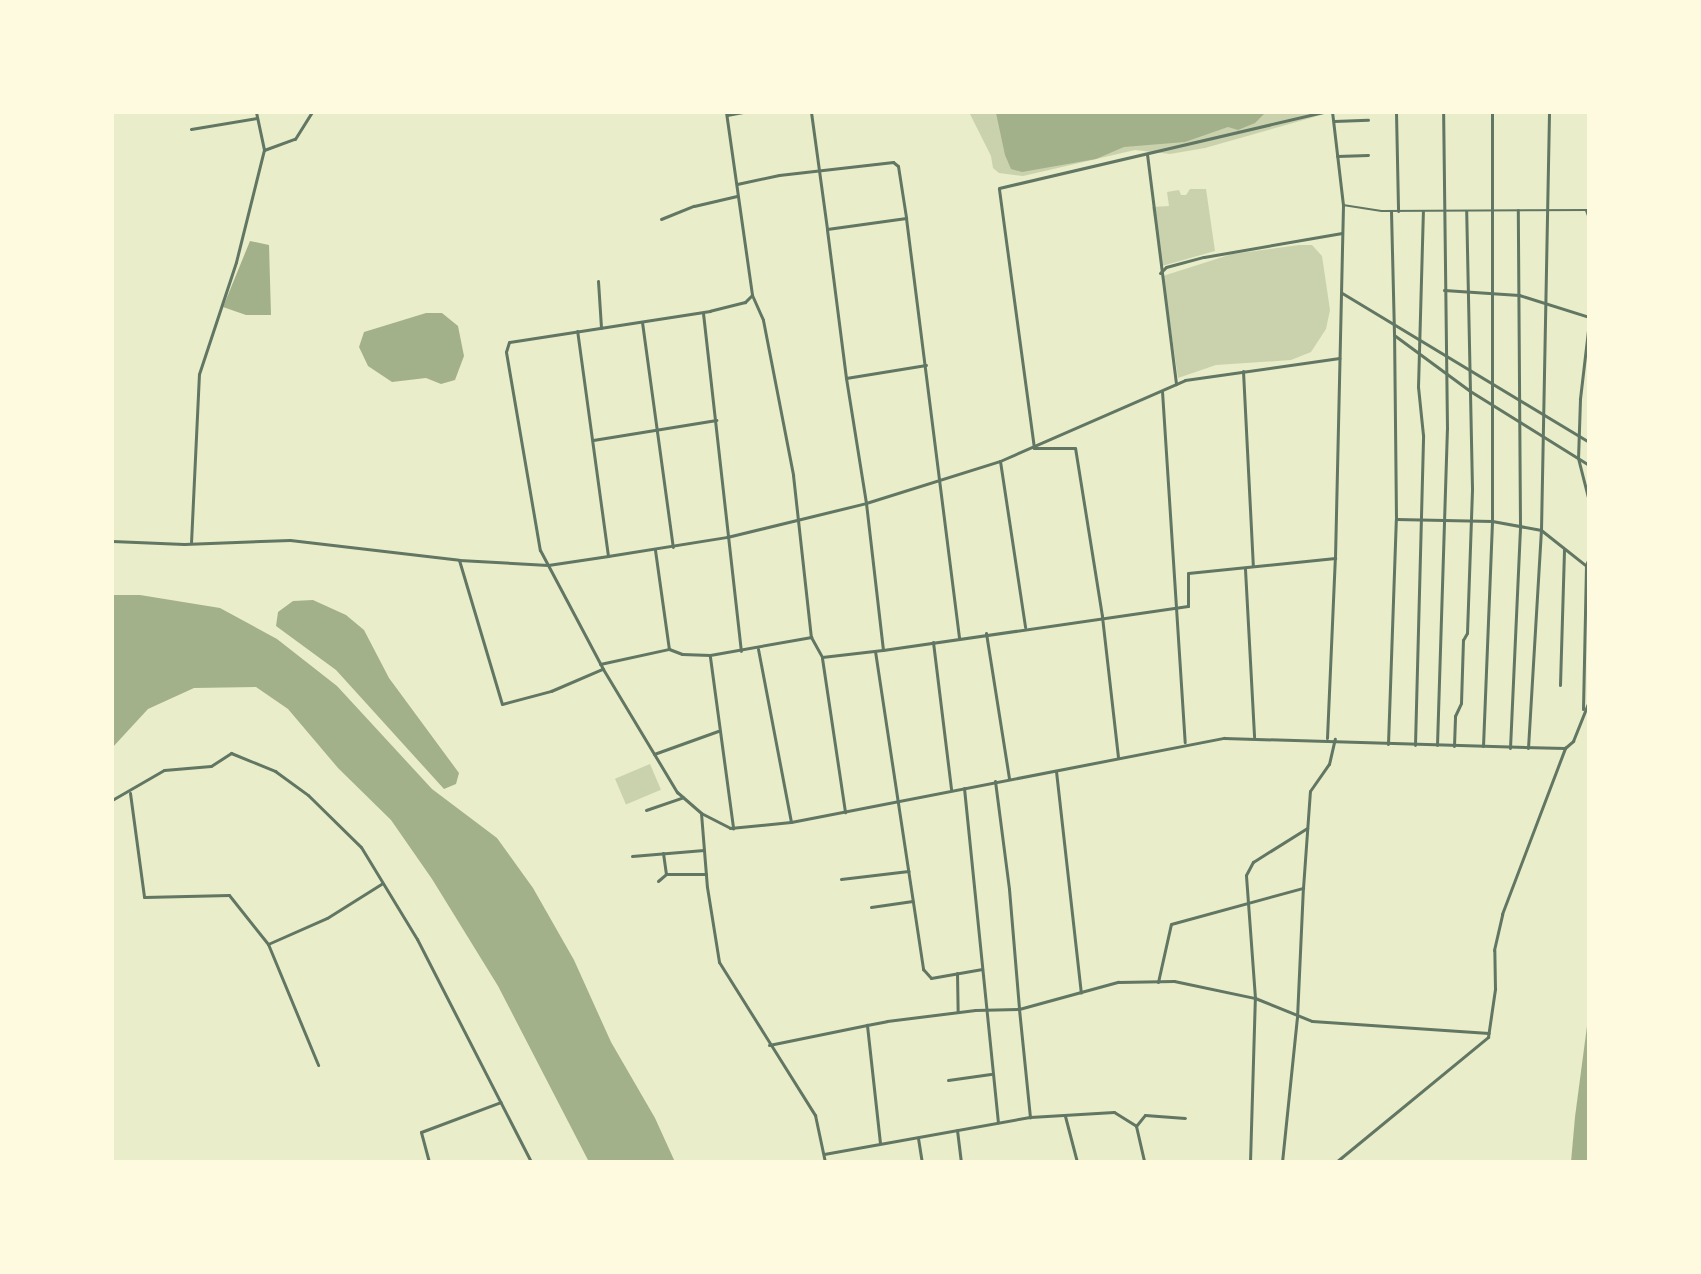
<!DOCTYPE html>
<style>
body{margin:0}
#map{position:relative;width:1701px;height:1274px;overflow:hidden;background:#e9edc9;font-family:"DejaVu Sans",sans-serif}
div>[style]{position:absolute}
[style*='--x']{left:calc(var(--x)*1px);top:calc(var(--y)*1px);width:calc(var(--w)*1px);rotate:calc(var(--a)*1deg)}
.green>*{inset:0;background:#cad2ad;transform-origin:0 0}
.water>*{inset:0;background:#a3b18a}
.service>*{height:2px;margin:-1px;padding:0 1px;transform-origin:1px;border-radius:1px;background:#617663}
.minor>*{height:3px;margin:-1.5px;padding:0 1.5px;transform-origin:1.5px;border-radius:1.5px;background:#617663}
span{translate:-50% -50%;white-space:nowrap;text-align:center;line-height:1.15;-webkit-text-stroke:8px #fefae0;paint-order:stroke}
.frame{position:absolute;inset:0;border:114px solid #fefae0;pointer-events:none}
</style>
<div id="map">
<div class="green">
<div style="clip-path:polygon(969px 112px,1328px 112px,1328px 113px,1205px 148px,1170px 154px,1135px 150px,1023px 176px,999px 173px,993px 168px,991px 156px)"></div>
<div style="clip-path:polygon(1190px 189px,1206px 189px,1215px 251px,1162px 266px,1152px 207px,1169px 206px,1167px 192px,1179px 190px,1181px 195px,1186px 195px)"></div>
<div style="clip-path:polygon(1299px 245px,1312px 245px,1322px 256px,1330px 310px,1326px 329px,1311px 352px,1291px 360px,1216px 365px,1178px 378px,1163px 276px,1232px 254px)"></div>
<div style="left:650px;top:764px;width:28px;height:38px;rotate:67deg"></div>
</div>
<div class="water">
<div style="clip-path:polygon(1266px 112px,1255px 123px,1238px 130px,1228px 127px,1185px 142px,1124px 147px,1096px 159px,1022px 172px,1011px 169px,1005px 155px,996px 113px)"></div>
<div style="clip-path:polygon(250px 241px,269px 245px,271px 315px,246px 315px,223px 307px)"></div>
<div style="clip-path:polygon(426px 313px,442px 313px,458px 326px,464px 356px,455px 380px,441px 384px,426px 378px,392px 382px,368px 366px,359px 347px,364px 332px)"></div>
<div style="clip-path:polygon(112px 595px,140px 595px,220px 608px,277px 639px,337px 686px,432px 789px,497px 838px,533px 888px,574px 960px,611px 1042px,655px 1118px,675px 1162px,589px 1162px,498px 986px,432px 879px,391px 820px,338px 768px,288px 709px,256px 687px,194px 688px,148px 709px,112px 748px)"></div>
<div style="clip-path:polygon(313px 600px,346px 615px,364px 630px,389px 678px,459px 773px,456px 784px,444px 789px,336px 670px,276px 626px,278px 612px,293px 601px)"></div>
<div style="clip-path:polygon(1589px 1011px,1589px 1162px,1571px 1162px,1575px 1117px)"></div>
</div>
<div class="service">
<div style="--x:1343;--y:205;--w:39;--a:9"></div>
<div style="--x:1382;--y:211;--w:207;--a:-0.3"></div>
</div>
<div class="minor">
<div style="--x:256;--y:112;--w:39;--a:78"></div>
<div style="--x:726;--y:112;--w:185;--a:81.9"></div>
<div style="--x:752;--y:295;--w:10;--a:135"></div>
<div style="--x:745;--y:302;--w:36;--a:166"></div>
<div style="--x:710;--y:311;--w:203;--a:171.2"></div>
<div style="--x:509;--y:342;--w:10;--a:107"></div>
<div style="--x:506;--y:352;--w:201;--a:80.3"></div>
<div style="--x:540;--y:550;--w:135;--a:62.1"></div>
<div style="--x:603;--y:669;--w:144;--a:59"></div>
<div style="--x:677;--y:792;--w:32;--a:41"></div>
<div style="--x:701;--y:813;--w:33;--a:27"></div>
<div style="--x:730;--y:828;--w:61;--a:-5.6"></div>
<div style="--x:791;--y:822;--w:441;--a:-11"></div>
<div style="--x:1224;--y:738;--w:341;--a:1.7"></div>
<div style="--x:1565;--y:748;--w:11;--a:-41"></div>
<div style="--x:1573;--y:741;--w:43;--a:-68.2"></div>
<div style="--x:811;--y:112;--w:118;--a:82.2"></div>
<div style="--x:1396;--y:112;--w:99;--a:88.8"></div>
<div style="--x:727;--y:115;--w:16;--a:-11"></div>
<div style="--x:1334;--y:121;--w:34;--a:-2"></div>
<div style="--x:191;--y:129;--w:67;--a:-9.5"></div>
<div style="--x:1147;--y:154;--w:232;--a:82.8"></div>
<div style="--x:1337;--y:156;--w:31;--a:-2"></div>
<div style="--x:737;--y:184;--w:43;--a:-12.1"></div>
<div style="--x:779;--y:175;--w:115;--a:-6.5"></div>
<div style="--x:893;--y:162;--w:6;--a:39"></div>
<div style="--x:898;--y:166;--w:52;--a:81.1"></div>
<div style="--x:1586;--y:210;--w:9;--a:69"></div>
<div style="--x:1391;--y:211;--w:124;--a:88.6"></div>
<div style="--x:1394;--y:335;--w:94;--a:36.4"></div>
<div style="--x:1470;--y:391;--w:140;--a:31.9"></div>
<div style="--x:661;--y:219;--w:35;--a:-22"></div>
<div style="--x:694;--y:206;--w:44;--a:-13.1"></div>
<div style="--x:1160;--y:273;--w:8;--a:-45"></div>
<div style="--x:1166;--y:267;--w:39;--a:-15"></div>
<div style="--x:1204;--y:257;--w:140;--a:-9.9"></div>
<div style="--x:598;--y:281;--w:47;--a:86.3"></div>
<div style="--x:1444;--y:290;--w:75;--a:3.8"></div>
<div style="--x:1519;--y:295;--w:73;--a:17.4"></div>
<div style="--x:1342;--y:293;--w:288;--a:31.1"></div>
<div style="--x:752;--y:295;--w:27;--a:66"></div>
<div style="--x:763;--y:320;--w:158;--a:79"></div>
<div style="--x:793;--y:475;--w:163;--a:83.7"></div>
<div style="--x:703;--y:313;--w:340;--a:83.6"></div>
<div style="--x:642;--y:322;--w:227;--a:82.2"></div>
<div style="--x:1589;--y:322;--w:78;--a:96.7"></div>
<div style="--x:1580;--y:399;--w:59;--a:91.9"></div>
<div style="--x:1578;--y:458;--w:44;--a:75.7"></div>
<div style="--x:1243;--y:371;--w:195;--a:87.1"></div>
<div style="--x:846;--y:378;--w:150;--a:-97.3"></div>
<div style="--x:827;--y:229;--w:80;--a:-7.9"></div>
<div style="--x:906;--y:218;--w:423;--a:82.8"></div>
<div style="--x:1162;--y:391;--w:352;--a:86.3"></div>
<div style="--x:593;--y:440;--w:125;--a:-9.2"></div>
<div style="--x:1000;--y:461;--w:168;--a:81.4"></div>
<div style="--x:1396;--y:519;--w:96;--a:1.2"></div>
<div style="--x:1492;--y:521;--w:50;--a:10.4"></div>
<div style="--x:1541;--y:530;--w:61;--a:38.4"></div>
<div style="--x:112;--y:541;--w:72;--a:2.4"></div>
<div style="--x:184;--y:544;--w:106;--a:-2.2"></div>
<div style="--x:290;--y:540;--w:170;--a:6.7"></div>
<div style="--x:459;--y:560;--w:89;--a:3.2"></div>
<div style="--x:548;--y:565;--w:61;--a:-8.5"></div>
<div style="--x:608;--y:556;--w:227;--a:-97.8"></div>
<div style="--x:191;--y:543;--w:169;--a:-87.3"></div>
<div style="--x:199;--y:374;--w:118;--a:-71.7"></div>
<div style="--x:236;--y:262;--w:115;--a:-76"></div>
<div style="--x:264;--y:150;--w:33;--a:-20"></div>
<div style="--x:295;--y:139;--w:32;--a:-58"></div>
<div style="--x:655;--y:550;--w:100;--a:82"></div>
<div style="--x:608;--y:556;--w:121;--a:-9.1"></div>
<div style="--x:727;--y:537;--w:143;--a:-13.7"></div>
<div style="--x:866;--y:503;--w:140;--a:-17.4"></div>
<div style="--x:1000;--y:461;--w:202;--a:-23.6"></div>
<div style="--x:1185;--y:380;--w:156;--a:-8.1"></div>
<div style="--x:459;--y:560;--w:150;--a:73.4"></div>
<div style="--x:502;--y:704;--w:51;--a:-14.9"></div>
<div style="--x:551;--y:691;--w:56;--a:-23.3"></div>
<div style="--x:1245;--y:569;--w:168;--a:86.9"></div>
<div style="--x:986;--y:633;--w:147;--a:81"></div>
<div style="--x:933;--y:642;--w:148;--a:83"></div>
<div style="--x:758;--y:649;--w:176;--a:79.2"></div>
<div style="--x:883;--y:650;--w:148;--a:-96.6"></div>
<div style="--x:866;--y:503;--w:127;--a:-99.1"></div>
<div style="--x:846;--y:378;--w:81;--a:-9.2"></div>
<div style="--x:875;--y:651;--w:322;--a:81.4"></div>
<div style="--x:923;--y:969;--w:12;--a:48"></div>
<div style="--x:931;--y:978;--w:52;--a:-10"></div>
<div style="--x:710;--y:657;--w:173;--a:82.3"></div>
<div style="--x:822;--y:658;--w:156;--a:81.5"></div>
<div style="--x:600;--y:664;--w:71;--a:-12.3"></div>
<div style="--x:669;--y:649;--w:14;--a:21"></div>
<div style="--x:682;--y:654;--w:28;--a:2"></div>
<div style="--x:710;--y:655;--w:103;--a:-10.1"></div>
<div style="--x:811;--y:637;--w:23;--a:61"></div>
<div style="--x:822;--y:657;--w:61;--a:-6.5"></div>
<div style="--x:883;--y:650;--w:308;--a:-8.2"></div>
<div style="--x:1188;--y:606;--w:33;--a:-90"></div>
<div style="--x:1188;--y:573;--w:148;--a:-5.8"></div>
<div style="--x:1560;--y:685;--w:135;--a:-88.3"></div>
<div style="--x:1583;--y:709;--w:144;--a:-88.8"></div>
<div style="--x:1586;--y:565;--w:8;--a:-67"></div>
<div style="--x:1327;--y:738;--w:180;--a:-87.5"></div>
<div style="--x:1335;--y:558;--w:353;--a:-88.7"></div>
<div style="--x:1343;--y:205;--w:94;--a:-96.7"></div>
<div style="--x:1388;--y:744;--w:225;--a:-88"></div>
<div style="--x:1396;--y:519;--w:184;--a:-90.6"></div>
<div style="--x:1415;--y:745;--w:310;--a:-88.5"></div>
<div style="--x:1423;--y:435;--w:48;--a:-95.9"></div>
<div style="--x:1418;--y:387;--w:176;--a:-88.4"></div>
<div style="--x:1437;--y:745;--w:316;--a:-88.2"></div>
<div style="--x:1447;--y:429;--w:317;--a:-90.7"></div>
<div style="--x:1454;--y:746;--w:30;--a:-88"></div>
<div style="--x:1455;--y:716;--w:14;--a:-65"></div>
<div style="--x:1461;--y:703;--w:63;--a:-88.2"></div>
<div style="--x:1463;--y:640;--w:8;--a:-60"></div>
<div style="--x:1467;--y:633;--w:145;--a:-88"></div>
<div style="--x:1472;--y:488;--w:277;--a:-91.2"></div>
<div style="--x:1483;--y:746;--w:225;--a:-87.7"></div>
<div style="--x:1492;--y:521;--w:409;--a:-90"></div>
<div style="--x:1510;--y:748;--w:223;--a:-87.4"></div>
<div style="--x:1520;--y:525;--w:315;--a:-90.4"></div>
<div style="--x:1528;--y:748;--w:218;--a:-86.6"></div>
<div style="--x:1541;--y:530;--w:418;--a:-88.9"></div>
<div style="--x:654;--y:754;--w:68;--a:-19.8"></div>
<div style="--x:1118;--y:757;--w:142;--a:-96.5"></div>
<div style="--x:1102;--y:616;--w:170;--a:-99.1"></div>
<div style="--x:1075;--y:448;--w:41;--a:180"></div>
<div style="--x:1034;--y:448;--w:262;--a:-97.7"></div>
<div style="--x:999;--y:188;--w:334;--a:-13.2"></div>
<div style="--x:1056;--y:771;--w:223;--a:83.6"></div>
<div style="--x:995;--y:781;--w:109;--a:82.6"></div>
<div style="--x:1009;--y:889;--w:120;--a:85.2"></div>
<div style="--x:1019;--y:1009;--w:103;--a:-15.3"></div>
<div style="--x:1118;--y:982;--w:56;--a:-1"></div>
<div style="--x:1174;--y:981;--w:83;--a:11.9"></div>
<div style="--x:1255;--y:998;--w:61;--a:22"></div>
<div style="--x:1312;--y:1021;--w:177;--a:3.9"></div>
<div style="--x:964;--y:788;--w:336;--a:84.2"></div>
<div style="--x:130;--y:793;--w:105;--a:82.3"></div>
<div style="--x:144;--y:897;--w:85;--a:-1.3"></div>
<div style="--x:229;--y:895;--w:63;--a:51.5"></div>
<div style="--x:268;--y:944;--w:131;--a:67.5"></div>
<div style="--x:112;--y:800;--w:60;--a:-30"></div>
<div style="--x:164;--y:770;--w:47;--a:-4.9"></div>
<div style="--x:211;--y:766;--w:24;--a:-33"></div>
<div style="--x:231;--y:753;--w:48;--a:22.2"></div>
<div style="--x:275;--y:771;--w:41;--a:36"></div>
<div style="--x:308;--y:795;--w:74;--a:44.5"></div>
<div style="--x:361;--y:847;--w:108;--a:58.7"></div>
<div style="--x:417;--y:939;--w:250;--a:62.9"></div>
<div style="--x:646;--y:810;--w:39;--a:-19"></div>
<div style="--x:701;--y:813;--w:74;--a:85.4"></div>
<div style="--x:707;--y:887;--w:76;--a:80.9"></div>
<div style="--x:719;--y:962;--w:181;--a:57.9"></div>
<div style="--x:815;--y:1115;--w:48;--a:78"></div>
<div style="--x:663;--y:853;--w:21;--a:82"></div>
<div style="--x:666;--y:874;--w:40;--a:0"></div>
<div style="--x:632;--y:856;--w:72;--a:-4.8"></div>
<div style="--x:841;--y:879;--w:68;--a:-6.7"></div>
<div style="--x:658;--y:881;--w:11;--a:-41"></div>
<div style="--x:871;--y:907;--w:42;--a:-8.1"></div>
<div style="--x:268;--y:944;--w:64;--a:-23.8"></div>
<div style="--x:327;--y:918;--w:64;--a:-32.2"></div>
<div style="--x:957;--y:973;--w:39;--a:89"></div>
<div style="--x:1158;--y:982;--w:59;--a:-77.4"></div>
<div style="--x:1171;--y:924;--w:137;--a:-15.3"></div>
<div style="--x:1303;--y:888;--w:97;--a:-85.9"></div>
<div style="--x:1310;--y:791;--w:33;--a:-55"></div>
<div style="--x:1329;--y:764;--w:26;--a:-77"></div>
<div style="--x:769;--y:1045;--w:100;--a:-11.5"></div>
<div style="--x:948;--y:1080;--w:43;--a:-7.9"></div>
<div style="--x:1065;--y:1116;--w:48;--a:75.4"></div>
<div style="--x:1136;--y:1126;--w:14;--a:-51"></div>
<div style="--x:1145;--y:1115;--w:40;--a:4.3"></div>
<div style="--x:957;--y:1130;--w:32;--a:83"></div>
<div style="--x:918;--y:1138;--w:24;--a:81"></div>
<div style="--x:880;--y:1143;--w:119;--a:-96.3"></div>
<div style="--x:867;--y:1025;--w:20;--a:-11"></div>
<div style="--x:887;--y:1021;--w:89;--a:-7.1"></div>
<div style="--x:975;--y:1010;--w:44;--a:-1.3"></div>
<div style="--x:1019;--y:1009;--w:109;--a:84.2"></div>
<div style="--x:824;--y:1154;--w:209;--a:-10.2"></div>
<div style="--x:1030;--y:1117;--w:84;--a:-3.4"></div>
<div style="--x:1114;--y:1112;--w:26;--a:32"></div>
<div style="--x:1136;--y:1126;--w:37;--a:77"></div>
<div style="--x:429;--y:1162;--w:31;--a:-105"></div>
<div style="--x:421;--y:1132;--w:85;--a:-20.6"></div>
<div style="--x:1250;--y:1162;--w:164;--a:-88.3"></div>
<div style="--x:1255;--y:998;--w:123;--a:-94.2"></div>
<div style="--x:1246;--y:875;--w:15;--a:-62"></div>
<div style="--x:1253;--y:862;--w:64;--a:-32.2"></div>
<div style="--x:1282;--y:1162;--w:145;--a:-84.1"></div>
<div style="--x:1297;--y:1018;--w:130;--a:-87.4"></div>
<div style="--x:1336;--y:1162;--w:197;--a:-39.4"></div>
<div style="--x:1488;--y:1037;--w:49;--a:-81.7"></div>
<div style="--x:1495;--y:989;--w:39;--a:-91"></div>
<div style="--x:1494;--y:950;--w:37;--a:-77"></div>
<div style="--x:1502;--y:914;--w:178;--a:-69.2"></div>
</div>
<div class="frame"></div>
</div>
